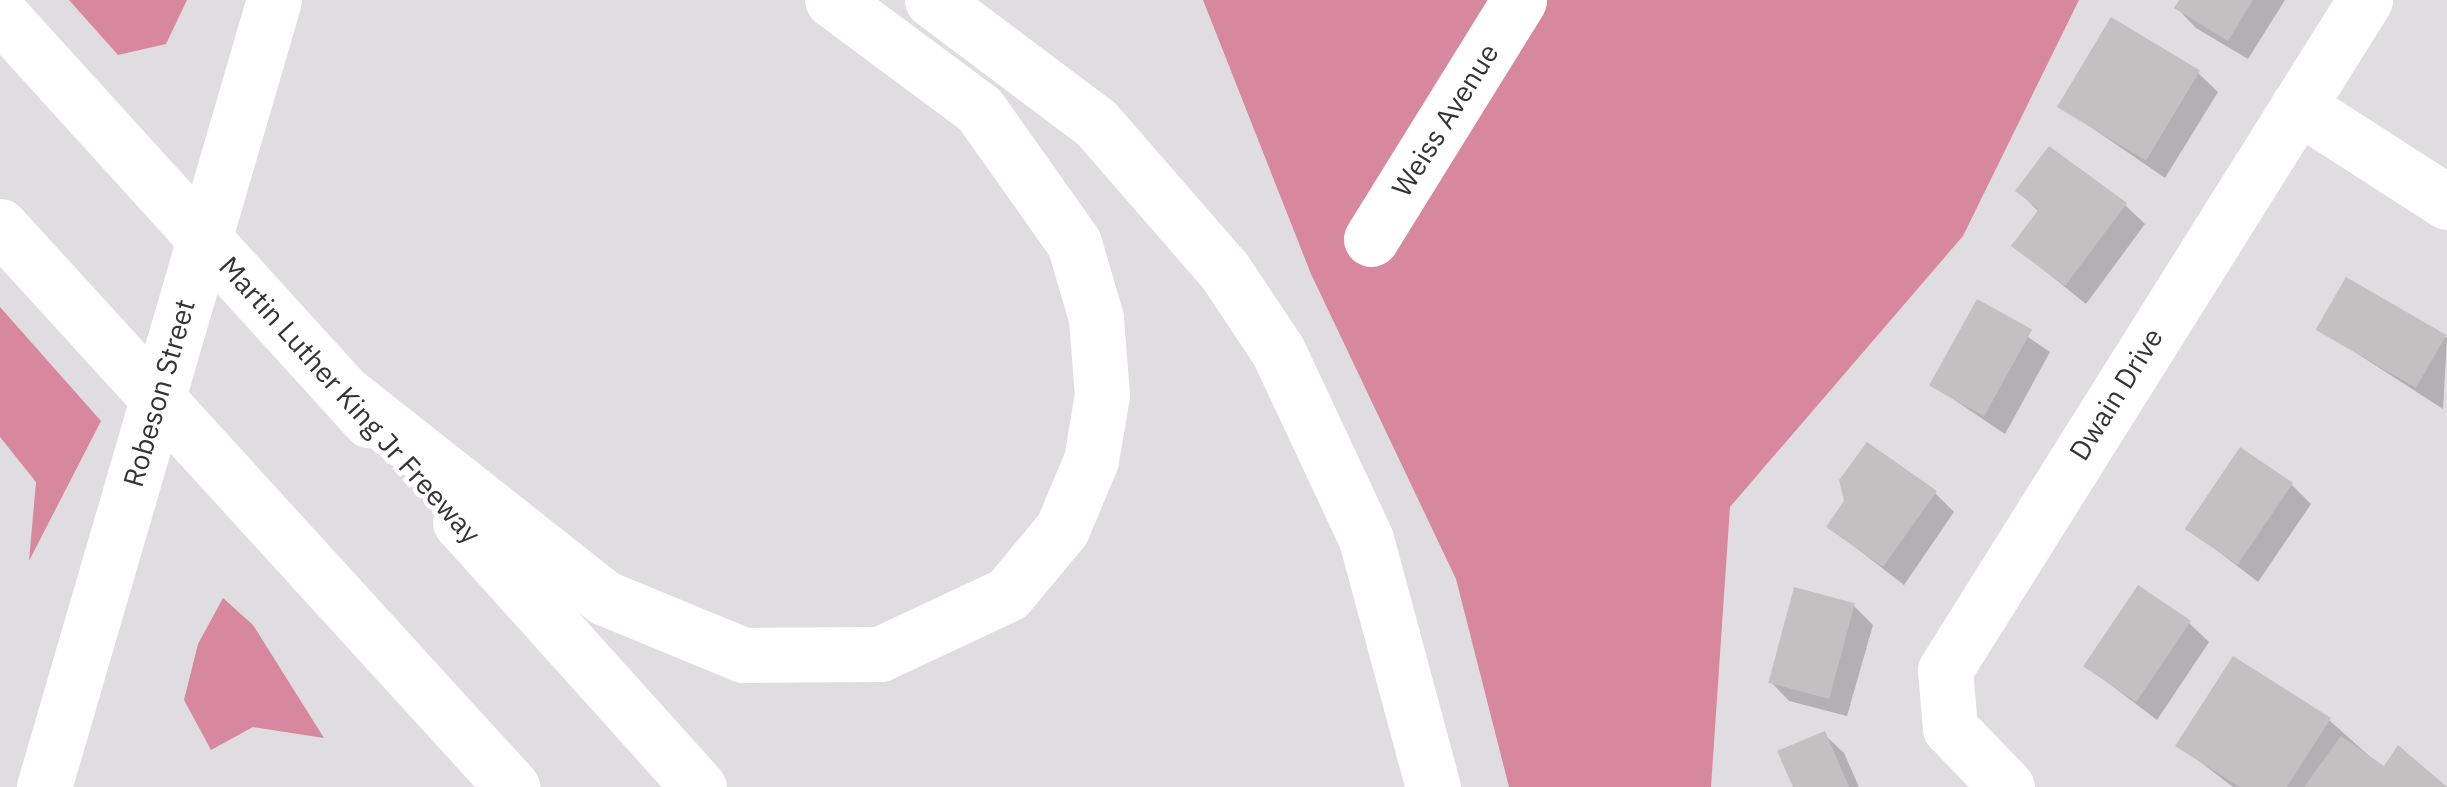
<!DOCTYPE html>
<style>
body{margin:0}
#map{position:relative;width:2447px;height:787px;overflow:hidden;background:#e0dde0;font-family:"IBM Plex Sans",sans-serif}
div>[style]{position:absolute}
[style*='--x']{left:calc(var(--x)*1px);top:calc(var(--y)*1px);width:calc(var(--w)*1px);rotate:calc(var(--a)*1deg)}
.forest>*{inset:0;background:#d8889e}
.shadow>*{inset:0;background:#0003}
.building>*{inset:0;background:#c4c0c2;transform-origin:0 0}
.minor>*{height:55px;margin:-27.5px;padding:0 27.5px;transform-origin:27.5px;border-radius:27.5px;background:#fff}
.major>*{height:55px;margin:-27.5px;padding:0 27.5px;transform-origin:27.5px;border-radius:27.5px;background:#fff}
.highway>*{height:55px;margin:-27.5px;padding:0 27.5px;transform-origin:27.5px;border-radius:27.5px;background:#fff}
span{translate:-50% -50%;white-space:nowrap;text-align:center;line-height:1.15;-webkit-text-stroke:9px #fff;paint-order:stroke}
.street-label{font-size:28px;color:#353435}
</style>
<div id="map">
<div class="forest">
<div style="clip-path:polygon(69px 0,187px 0,166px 44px,118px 55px)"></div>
<div style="clip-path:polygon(1203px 0,2079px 0,1963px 236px,1730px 507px,1711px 787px,1509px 787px,1456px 579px,1311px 274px)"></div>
<div style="clip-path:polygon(0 307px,101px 421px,29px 561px,36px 482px,0 437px)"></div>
<div style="clip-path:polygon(223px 598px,253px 625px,324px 738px,253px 727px,211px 750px,184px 700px,198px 644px)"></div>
</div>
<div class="shadow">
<div style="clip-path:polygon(2182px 0,2285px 0,2248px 59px,2196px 28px,2177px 8px)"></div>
<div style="clip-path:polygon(2198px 73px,2218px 92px,2165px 178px,2060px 106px)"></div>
<div style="clip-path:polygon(2018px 191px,2125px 205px,2145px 224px,2086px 304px,2014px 246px,2039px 212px)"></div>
<div style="clip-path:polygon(2347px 281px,2447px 338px,2443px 409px,2319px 329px)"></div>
<div style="clip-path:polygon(1978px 303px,2050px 352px,2005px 434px,1932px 385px)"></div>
<div style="clip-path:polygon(2291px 484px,2311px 504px,2258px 582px,2189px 529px)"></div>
<div style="clip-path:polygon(1935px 493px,1954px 512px,1904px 585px,1829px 527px)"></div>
<div style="clip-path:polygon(1853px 605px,1873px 625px,1847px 716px,1789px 701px,1770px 681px)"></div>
<div style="clip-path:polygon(2189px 623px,2209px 642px,2157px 720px,2087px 667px)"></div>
<div style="clip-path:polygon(2329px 720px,2384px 769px,2399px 748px,2447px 787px,2233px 787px,2178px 745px)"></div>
<div style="clip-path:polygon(1824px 734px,1844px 753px,1859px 787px,1796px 787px)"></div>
</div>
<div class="building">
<div style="clip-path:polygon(2179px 0,2253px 0,2228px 41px,2174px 8px)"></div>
<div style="left:2111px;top:17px;width:104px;height:105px;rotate:31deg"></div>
<div style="clip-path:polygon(2049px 146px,2127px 203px,2065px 286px,2011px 246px,2039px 209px,2015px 191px)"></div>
<div style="left:2346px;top:277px;width:116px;height:61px;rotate:30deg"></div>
<div style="left:1977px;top:299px;width:63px;height:99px;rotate:29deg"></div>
<div style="clip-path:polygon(1867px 442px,1937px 491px,1883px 567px,1826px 527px,1844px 501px,1839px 480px)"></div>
<div style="left:2240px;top:447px;width:64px;height:99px;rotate:34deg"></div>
<div style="left:2138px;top:585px;width:64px;height:98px;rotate:34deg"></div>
<div style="left:1794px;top:587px;width:63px;height:99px;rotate:15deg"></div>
<div style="clip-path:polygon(2233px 656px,2331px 718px,2287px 787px,2240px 787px,2175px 746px)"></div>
<div style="clip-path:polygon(1825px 731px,1849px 787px,1793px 787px,1777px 751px)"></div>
<div style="clip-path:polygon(2341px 736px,2384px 766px,2398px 745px,2447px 787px,2304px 787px)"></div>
</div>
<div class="minor">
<div style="--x:2298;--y:106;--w:177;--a:32.8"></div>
<div style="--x:1371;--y:239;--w:281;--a:-58.2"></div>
<div style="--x:2007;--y:787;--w:82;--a:-134"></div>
<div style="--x:1950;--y:728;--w:58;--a:-94.9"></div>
<div style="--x:1945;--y:670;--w:791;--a:-57.92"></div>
</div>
<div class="major">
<div style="--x:44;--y:787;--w:820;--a:-73.71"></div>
</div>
<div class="highway">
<div style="--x:932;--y:0;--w:205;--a:36.9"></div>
<div style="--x:1096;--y:123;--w:195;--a:49"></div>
<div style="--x:1224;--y:270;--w:97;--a:56.3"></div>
<div style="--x:1278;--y:351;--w:208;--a:64.9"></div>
<div style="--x:1366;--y:539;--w:257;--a:74.9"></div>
<div style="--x:0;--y:14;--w:549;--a:47.73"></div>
<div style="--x:0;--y:226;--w:760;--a:47.61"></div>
<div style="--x:345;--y:393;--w:331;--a:38.3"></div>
<div style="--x:605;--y:598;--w:149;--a:22.4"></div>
<div style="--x:743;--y:655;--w:137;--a:-0.4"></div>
<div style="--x:880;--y:654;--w:141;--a:-25.1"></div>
<div style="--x:1008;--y:594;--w:85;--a:-50.3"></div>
<div style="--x:1062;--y:529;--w:75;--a:-67.2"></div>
<div style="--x:1091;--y:460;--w:66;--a:-80.4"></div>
<div style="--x:1102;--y:395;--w:77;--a:-94.5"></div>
<div style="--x:1096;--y:318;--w:78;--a:-106.3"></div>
<div style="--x:1074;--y:243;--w:164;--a:-125.3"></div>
<div style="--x:979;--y:109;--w:183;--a:-143.4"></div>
<div style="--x:460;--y:522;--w:357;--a:48"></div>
</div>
<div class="street-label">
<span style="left:1445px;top:120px;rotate:-58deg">Weiss Avenue</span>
<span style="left:159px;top:393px;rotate:-74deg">Robeson Street</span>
<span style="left:2116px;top:394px;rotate:-58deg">Dwain Drive</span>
<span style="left:350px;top:400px;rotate:48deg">Martin Luther King Jr Freeway</span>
</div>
</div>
